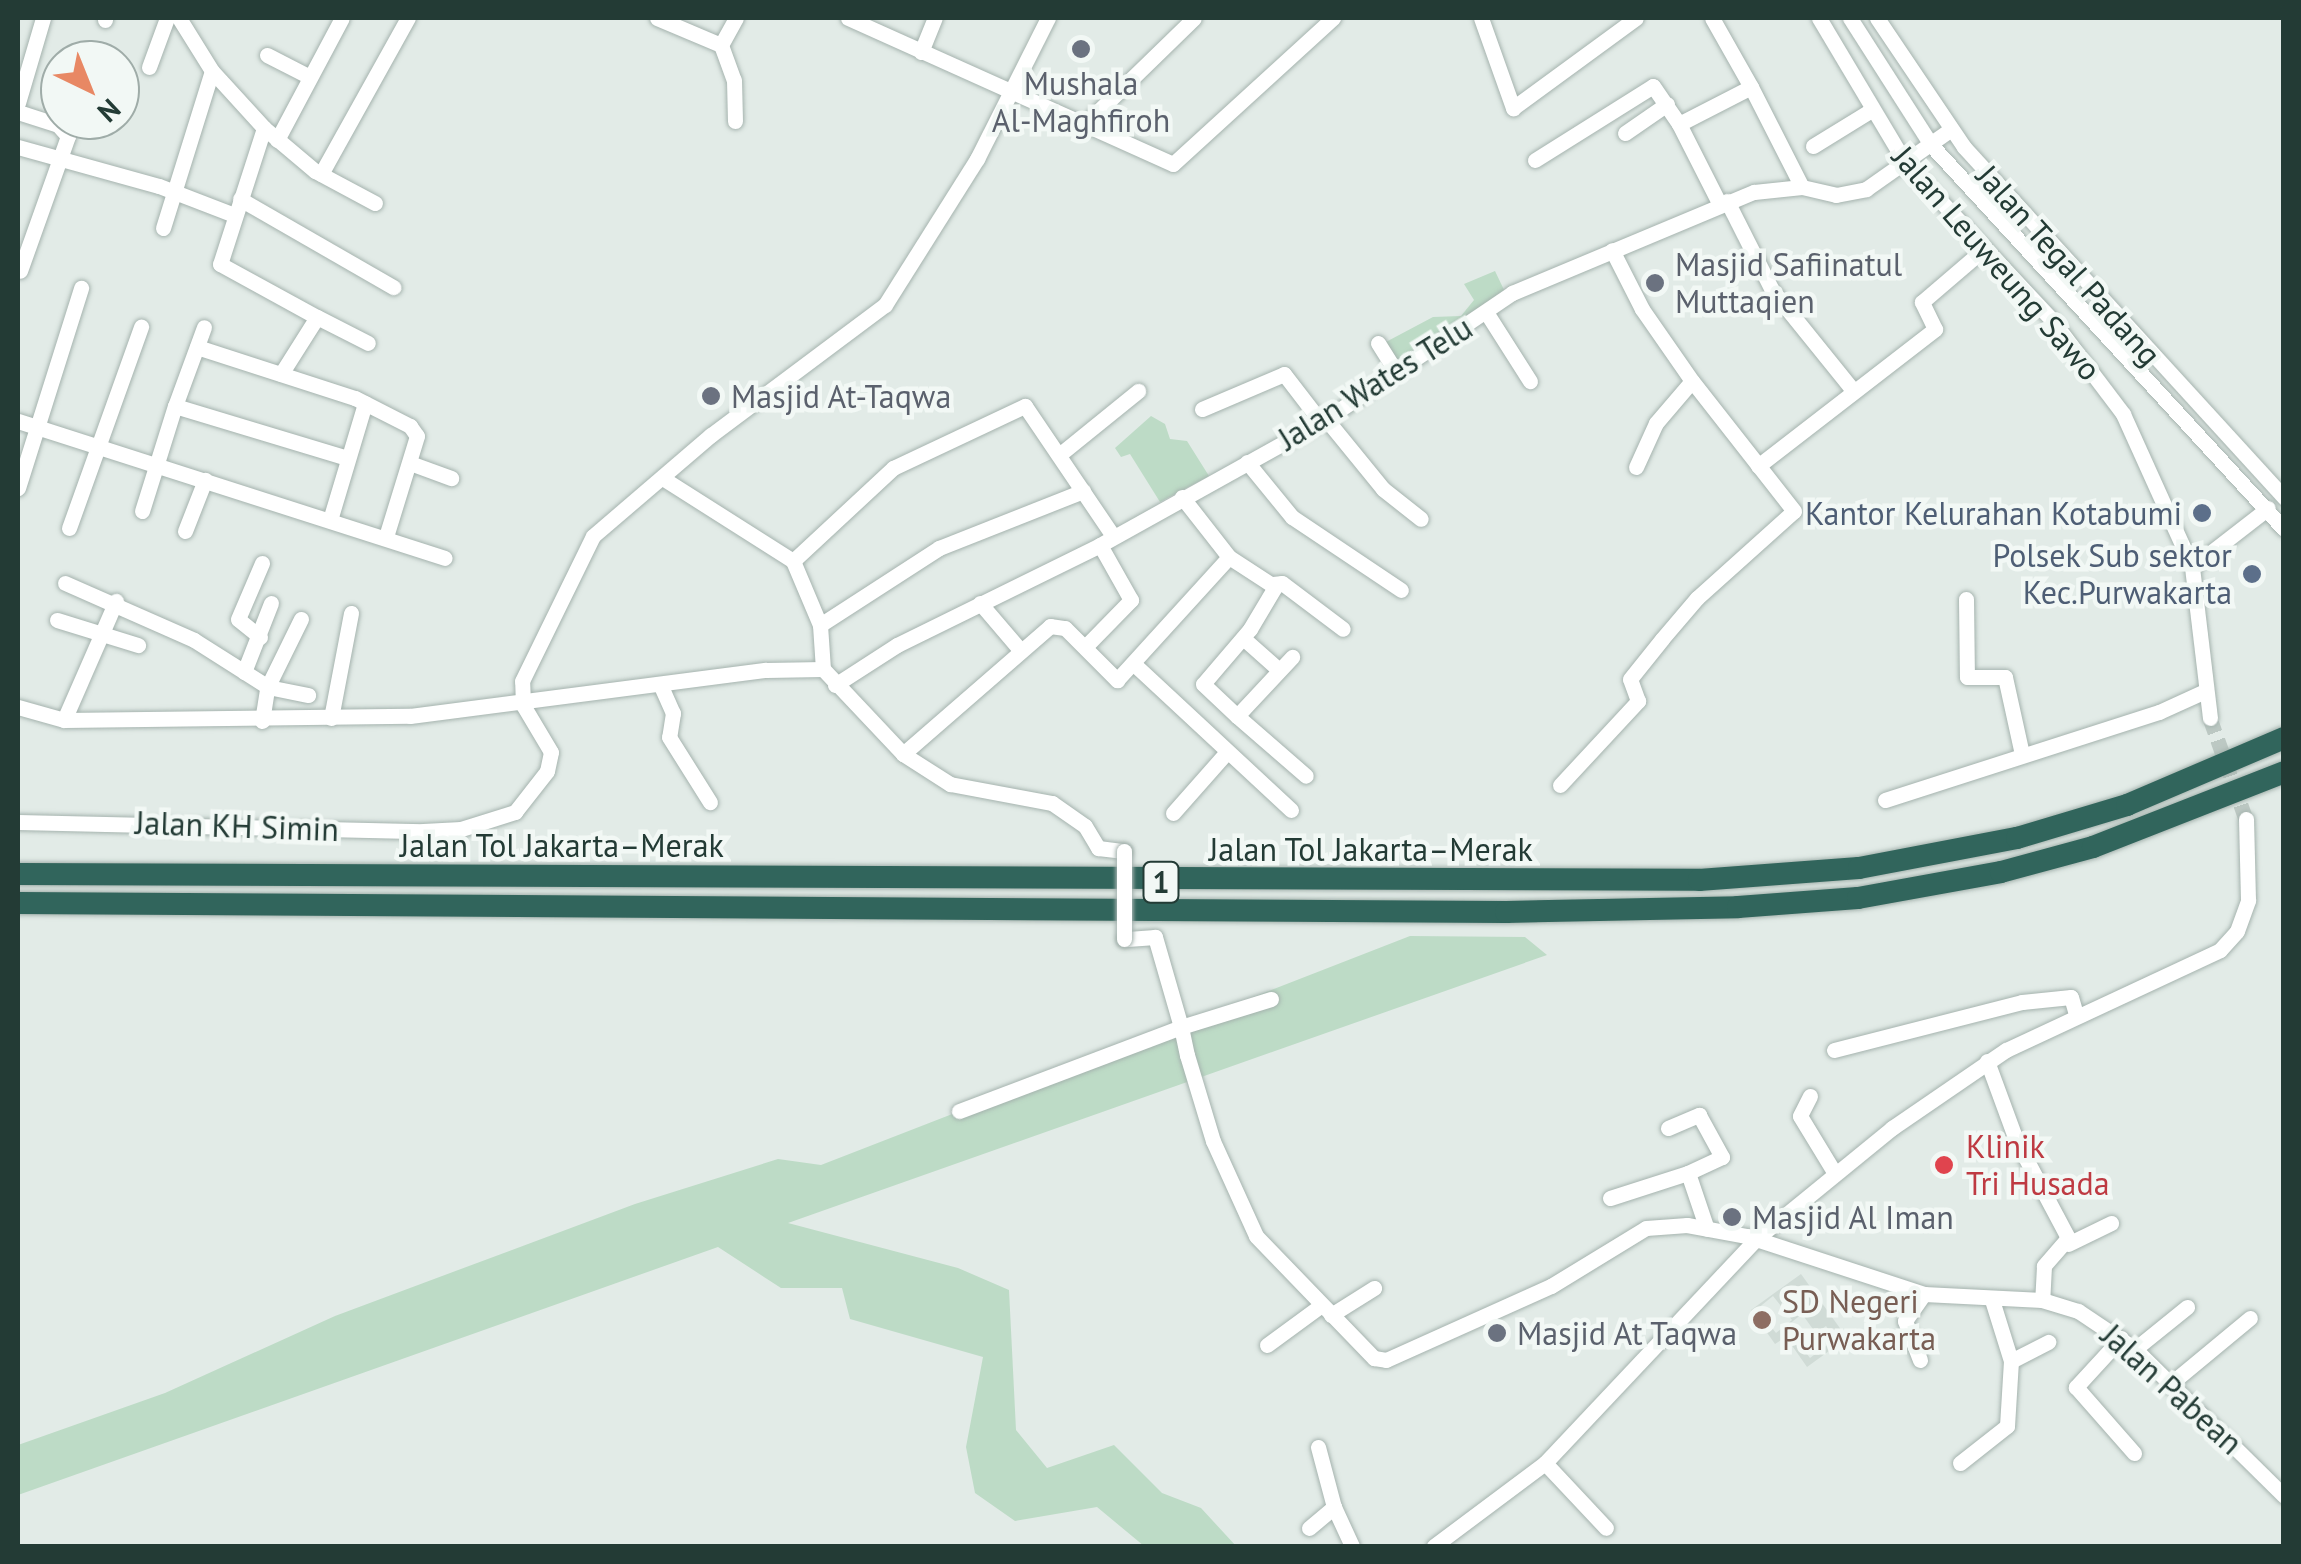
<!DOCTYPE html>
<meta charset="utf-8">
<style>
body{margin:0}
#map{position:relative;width:2301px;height:1564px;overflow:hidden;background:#e2ebe7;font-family:"PT Sans",sans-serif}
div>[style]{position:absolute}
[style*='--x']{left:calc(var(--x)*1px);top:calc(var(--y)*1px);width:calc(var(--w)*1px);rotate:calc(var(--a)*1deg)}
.built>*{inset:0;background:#d0dbd6}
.green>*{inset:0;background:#bddbc6}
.minor-tunnel>*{height:15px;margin-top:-7.5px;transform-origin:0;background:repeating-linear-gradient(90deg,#bcc8c3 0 15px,transparent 0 23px)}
.roads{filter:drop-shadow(0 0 2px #a5b3ae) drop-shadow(0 0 2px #a5b3ae)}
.minor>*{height:15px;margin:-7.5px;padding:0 7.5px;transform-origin:7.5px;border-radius:7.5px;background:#fff}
.highway>*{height:22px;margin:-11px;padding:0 11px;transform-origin:11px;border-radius:11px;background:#31655c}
.bridges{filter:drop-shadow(0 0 2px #a5b3ae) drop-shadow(0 0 2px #a5b3ae)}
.minor-bridge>*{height:15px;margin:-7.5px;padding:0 7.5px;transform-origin:7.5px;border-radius:7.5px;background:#fff}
.dots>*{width:28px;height:28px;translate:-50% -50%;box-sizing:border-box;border:5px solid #f2f8f5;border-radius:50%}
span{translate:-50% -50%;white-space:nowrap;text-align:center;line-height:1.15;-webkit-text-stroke:9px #f2f8f5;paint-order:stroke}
.shield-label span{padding:2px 8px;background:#f2f8f5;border:2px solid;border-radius:8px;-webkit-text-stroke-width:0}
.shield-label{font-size:30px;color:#233b35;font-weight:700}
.worship-label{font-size:32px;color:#5b616d}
.left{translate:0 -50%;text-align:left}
.street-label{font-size:32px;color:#233b35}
.service-label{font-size:32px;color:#4e5e75}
.right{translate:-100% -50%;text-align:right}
.health-label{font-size:32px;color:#be3a42}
.education-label{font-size:32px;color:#785e54}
.frame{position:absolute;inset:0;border:20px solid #233b35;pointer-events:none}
.north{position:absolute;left:40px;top:40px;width:100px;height:100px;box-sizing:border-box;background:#f2f8f5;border:2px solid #9faca8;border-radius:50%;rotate:137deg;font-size:28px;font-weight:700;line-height:40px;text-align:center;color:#233b35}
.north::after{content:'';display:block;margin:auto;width:35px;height:45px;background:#e88864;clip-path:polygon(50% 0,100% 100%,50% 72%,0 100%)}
</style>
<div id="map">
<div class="built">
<div style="clip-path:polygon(evenodd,1801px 1274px,1847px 1338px,1807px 1367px,1786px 1337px,1775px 1344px,1751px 1310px,1801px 1274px,1773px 1296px,1792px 1320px,1776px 1333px,1757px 1309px,1773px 1296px,1801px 1274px,1802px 1314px,1815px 1332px,1801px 1343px,1788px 1325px,1802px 1314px,1801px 1274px,1826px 1326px,1835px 1339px,1810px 1358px,1800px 1345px,1826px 1326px)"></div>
</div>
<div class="green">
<div style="clip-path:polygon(1495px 271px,1505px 292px,1397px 366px,1384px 343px,1433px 317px,1461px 316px,1474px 300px,1464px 284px)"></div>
<div style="clip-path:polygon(1151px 416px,1165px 424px,1170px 439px,1187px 441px,1209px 476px,1160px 502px,1130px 454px,1121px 457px,1115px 448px)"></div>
<div style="clip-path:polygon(1410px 936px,1525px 937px,1547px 955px,788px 1223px,958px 1268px,1009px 1290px,1016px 1430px,1047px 1468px,1114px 1445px,1162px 1493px,1201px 1508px,1236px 1546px,1144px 1546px,1097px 1507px,1015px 1521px,975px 1493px,966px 1447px,983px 1357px,850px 1319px,842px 1288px,781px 1288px,718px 1247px,18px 1495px,18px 1445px,165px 1393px,335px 1316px,635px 1204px,778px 1159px,821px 1165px)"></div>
</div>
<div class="minor-tunnel">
<div style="--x:2210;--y:718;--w:107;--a:70.4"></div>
</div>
<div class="roads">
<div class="minor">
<div style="--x:179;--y:18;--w:62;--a:58.1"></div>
<div style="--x:212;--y:71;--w:77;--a:47.6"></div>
<div style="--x:264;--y:128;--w:67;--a:40.1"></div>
<div style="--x:315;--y:171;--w:68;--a:28.1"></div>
<div style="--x:657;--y:18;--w:69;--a:22.9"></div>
<div style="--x:721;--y:45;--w:31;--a:-61"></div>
<div style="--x:848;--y:18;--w:356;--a:24.2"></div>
<div style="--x:1173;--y:164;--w:217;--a:-42.4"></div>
<div style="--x:1481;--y:18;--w:96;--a:70.4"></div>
<div style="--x:1513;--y:108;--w:152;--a:-36.2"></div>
<div style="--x:1712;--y:18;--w:79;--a:60.5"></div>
<div style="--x:1819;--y:18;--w:170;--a:59.2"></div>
<div style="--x:1906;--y:164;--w:214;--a:46.9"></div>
<div style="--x:2052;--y:320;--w:118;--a:52.9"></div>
<div style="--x:2123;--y:414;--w:168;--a:65.7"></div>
<div style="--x:2192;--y:567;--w:152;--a:83.2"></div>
<div style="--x:1850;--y:18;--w:152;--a:57.4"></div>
<div style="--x:1932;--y:146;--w:520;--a:47.42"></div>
<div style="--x:1877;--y:18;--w:156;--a:56"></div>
<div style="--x:1964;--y:147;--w:475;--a:47.6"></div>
<div style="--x:105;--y:20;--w:2;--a:-90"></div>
<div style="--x:721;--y:45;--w:37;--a:70"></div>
<div style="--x:734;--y:80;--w:41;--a:88.6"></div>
<div style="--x:921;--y:52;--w:37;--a:-68"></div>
<div style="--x:267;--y:55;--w:48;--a:27.1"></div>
<div style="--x:149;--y:67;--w:52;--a:-69.8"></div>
<div style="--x:18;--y:103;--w:89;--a:-73.6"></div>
<div style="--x:18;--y:112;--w:42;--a:18"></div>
<div style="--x:58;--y:125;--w:15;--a:48"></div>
<div style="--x:68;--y:136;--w:143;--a:109.6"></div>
<div style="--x:1679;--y:124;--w:89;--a:63.1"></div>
<div style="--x:1084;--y:125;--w:153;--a:-44.2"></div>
<div style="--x:264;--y:128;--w:143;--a:107.9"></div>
<div style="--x:220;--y:264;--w:111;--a:28.7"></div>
<div style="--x:1625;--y:133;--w:51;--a:-34.6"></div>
<div style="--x:277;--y:140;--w:138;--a:-62"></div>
<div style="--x:1813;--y:146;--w:67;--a:-31.6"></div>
<div style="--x:18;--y:147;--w:146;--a:15.5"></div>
<div style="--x:159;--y:186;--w:80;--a:21.1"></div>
<div style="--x:1535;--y:160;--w:139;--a:-32.1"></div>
<div style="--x:1653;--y:86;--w:46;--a:55.6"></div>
<div style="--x:1679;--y:124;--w:81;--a:-27.2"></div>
<div style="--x:1751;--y:87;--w:112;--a:63"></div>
<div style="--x:321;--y:174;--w:179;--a:-60.9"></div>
<div style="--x:240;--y:199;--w:177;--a:29.9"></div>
<div style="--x:1727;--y:201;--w:100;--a:63.2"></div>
<div style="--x:1772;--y:290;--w:126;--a:51.1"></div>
<div style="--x:163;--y:228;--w:164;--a:-72.7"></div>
<div style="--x:1486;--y:312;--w:82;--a:57.5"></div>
<div style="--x:1378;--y:343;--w:34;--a:58"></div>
<div style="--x:197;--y:347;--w:166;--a:17.9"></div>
<div style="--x:355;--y:398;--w:62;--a:27"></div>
<div style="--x:410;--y:426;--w:12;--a:55"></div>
<div style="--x:417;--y:436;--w:106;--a:107.1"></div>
<div style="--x:281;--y:374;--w:67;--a:-57.7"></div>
<div style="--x:317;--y:317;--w:57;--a:27"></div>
<div style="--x:175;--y:406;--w:84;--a:-69.8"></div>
<div style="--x:1202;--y:409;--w:89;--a:-23.1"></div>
<div style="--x:1284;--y:374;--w:61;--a:52.4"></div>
<div style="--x:1326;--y:419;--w:90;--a:50.8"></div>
<div style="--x:1383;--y:489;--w:48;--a:38.3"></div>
<div style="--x:18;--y:421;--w:448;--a:17.8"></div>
<div style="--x:1059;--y:455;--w:102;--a:-39"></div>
<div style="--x:1247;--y:462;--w:71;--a:50.7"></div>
<div style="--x:1292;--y:517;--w:131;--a:33.8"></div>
<div style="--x:410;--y:463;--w:44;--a:20.1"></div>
<div style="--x:1758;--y:466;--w:224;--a:-37.7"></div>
<div style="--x:1935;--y:329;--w:30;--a:-116"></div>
<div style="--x:1922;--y:302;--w:83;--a:-40.6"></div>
<div style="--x:1636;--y:467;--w:48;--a:-65.6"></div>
<div style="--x:1656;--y:423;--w:55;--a:-49.4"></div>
<div style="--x:664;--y:479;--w:153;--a:32.4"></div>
<div style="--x:793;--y:561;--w:69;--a:67.1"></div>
<div style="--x:820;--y:625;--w:44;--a:86.1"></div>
<div style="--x:823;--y:669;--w:117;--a:46.7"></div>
<div style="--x:903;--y:754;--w:56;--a:32.6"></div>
<div style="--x:950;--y:784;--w:104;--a:10.6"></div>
<div style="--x:1052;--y:803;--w:40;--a:34.9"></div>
<div style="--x:1085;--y:826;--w:26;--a:59"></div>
<div style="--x:1098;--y:848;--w:26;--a:7"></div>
<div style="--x:18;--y:488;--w:210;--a:-72.5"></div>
<div style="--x:1182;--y:497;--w:76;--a:51.9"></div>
<div style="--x:1229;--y:557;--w:55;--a:33.1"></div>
<div style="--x:1275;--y:587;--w:49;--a:120.8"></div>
<div style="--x:1250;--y:629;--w:72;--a:130.5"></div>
<div style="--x:1203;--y:684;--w:47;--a:43.3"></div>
<div style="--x:1237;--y:716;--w:81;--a:-47"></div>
<div style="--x:142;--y:511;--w:110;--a:-72.6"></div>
<div style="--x:175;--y:406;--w:180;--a:16.8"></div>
<div style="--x:330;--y:520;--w:122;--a:-73.3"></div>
<div style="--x:69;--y:528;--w:214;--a:-70.3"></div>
<div style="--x:185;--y:531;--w:55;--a:-68.6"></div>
<div style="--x:793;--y:561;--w:137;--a:-42.9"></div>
<div style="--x:893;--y:468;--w:146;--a:-25.2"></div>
<div style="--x:1025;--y:406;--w:157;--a:55.9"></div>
<div style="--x:2192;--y:567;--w:96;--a:-37.8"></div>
<div style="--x:65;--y:583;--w:141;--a:23.8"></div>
<div style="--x:194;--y:640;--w:88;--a:32.4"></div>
<div style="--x:268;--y:687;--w:41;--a:11.3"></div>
<div style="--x:1273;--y:584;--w:9;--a:-6"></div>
<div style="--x:1282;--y:583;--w:76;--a:37"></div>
<div style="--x:1966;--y:599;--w:78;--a:89.3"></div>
<div style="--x:1967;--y:677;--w:38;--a:0"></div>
<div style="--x:2005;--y:677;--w:79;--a:77.6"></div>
<div style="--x:980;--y:603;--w:63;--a:49.5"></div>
<div style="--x:57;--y:620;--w:85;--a:17.2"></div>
<div style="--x:820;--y:625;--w:142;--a:-32.9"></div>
<div style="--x:939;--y:548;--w:155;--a:-21.6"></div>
<div style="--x:260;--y:637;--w:28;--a:-141"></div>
<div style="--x:238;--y:619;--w:61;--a:-66.8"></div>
<div style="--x:1243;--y:638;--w:48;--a:41.6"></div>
<div style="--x:1085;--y:647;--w:66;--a:-45.6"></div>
<div style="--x:1131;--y:600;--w:63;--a:-119.4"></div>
<div style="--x:1135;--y:665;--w:213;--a:42.9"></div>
<div style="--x:244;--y:672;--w:74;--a:-68.6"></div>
<div style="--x:660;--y:684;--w:32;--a:66"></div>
<div style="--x:673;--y:713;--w:24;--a:99"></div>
<div style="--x:669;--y:737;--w:77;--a:57.8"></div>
<div style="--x:835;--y:685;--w:74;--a:-32.8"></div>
<div style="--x:897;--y:645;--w:226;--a:-26.2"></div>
<div style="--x:1100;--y:545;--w:259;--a:-29.1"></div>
<div style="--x:1326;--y:419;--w:225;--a:-34.1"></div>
<div style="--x:1512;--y:293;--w:262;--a:-22.7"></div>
<div style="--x:1754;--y:192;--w:48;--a:-5.9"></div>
<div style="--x:1802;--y:187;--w:35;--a:13"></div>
<div style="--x:1836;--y:195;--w:31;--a:-11"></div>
<div style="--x:1866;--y:189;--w:103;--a:-35.1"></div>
<div style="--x:18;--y:707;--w:48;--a:15.8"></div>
<div style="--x:64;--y:720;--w:346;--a:-0.7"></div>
<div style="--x:410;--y:716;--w:359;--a:-7.4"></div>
<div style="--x:766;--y:670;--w:57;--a:-1"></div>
<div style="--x:1237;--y:716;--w:91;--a:41"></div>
<div style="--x:331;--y:718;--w:107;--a:-79.2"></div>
<div style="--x:64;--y:720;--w:130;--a:-66.4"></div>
<div style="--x:262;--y:721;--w:33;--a:-81"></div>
<div style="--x:267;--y:688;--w:77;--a:-63.8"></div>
<div style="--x:903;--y:754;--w:195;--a:-41"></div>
<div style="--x:1050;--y:626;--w:15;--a:8"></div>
<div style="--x:1065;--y:628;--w:74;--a:45"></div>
<div style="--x:1117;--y:680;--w:166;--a:-47.7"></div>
<div style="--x:1560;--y:785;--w:115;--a:-47.1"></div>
<div style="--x:1638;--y:701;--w:23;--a:-110"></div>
<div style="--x:1630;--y:679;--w:51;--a:-51.3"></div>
<div style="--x:1662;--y:639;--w:54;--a:-49.5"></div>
<div style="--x:1697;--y:598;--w:130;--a:-41.9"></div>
<div style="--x:1794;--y:511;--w:165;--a:-128.1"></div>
<div style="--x:1692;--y:381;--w:88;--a:-124.8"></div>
<div style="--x:1642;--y:309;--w:66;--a:-117"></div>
<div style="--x:1885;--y:800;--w:288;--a:-17.8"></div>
<div style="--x:2159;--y:712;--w:51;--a:-24.5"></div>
<div style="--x:1173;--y:813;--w:81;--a:-48.5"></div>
<div style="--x:18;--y:822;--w:405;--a:1.3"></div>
<div style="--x:423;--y:831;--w:38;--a:-3"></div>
<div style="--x:461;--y:829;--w:57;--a:-17.5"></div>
<div style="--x:515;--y:812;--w:52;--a:-52"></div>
<div style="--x:547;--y:771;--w:19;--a:-78"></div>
<div style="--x:551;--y:752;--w:55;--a:-120.8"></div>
<div style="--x:523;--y:705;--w:24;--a:-92"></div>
<div style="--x:522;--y:681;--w:161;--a:-63.9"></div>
<div style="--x:593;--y:536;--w:155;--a:-40.6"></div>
<div style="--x:711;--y:435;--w:217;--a:-36.8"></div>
<div style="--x:885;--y:305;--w:173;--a:-57.8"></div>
<div style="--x:977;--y:159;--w:158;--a:-63.3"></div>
<div style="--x:1271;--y:999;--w:94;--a:162.7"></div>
<div style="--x:1181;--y:1027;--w:29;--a:78"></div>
<div style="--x:1187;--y:1055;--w:90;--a:73.2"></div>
<div style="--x:1213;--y:1141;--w:104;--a:65.6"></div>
<div style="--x:1256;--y:1236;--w:170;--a:46"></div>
<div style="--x:1374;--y:1358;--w:12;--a:9"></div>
<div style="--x:1386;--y:1360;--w:181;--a:-24.2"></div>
<div style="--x:1551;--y:1286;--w:111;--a:-31.4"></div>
<div style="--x:1646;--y:1228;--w:41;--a:-4.2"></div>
<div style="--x:1687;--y:1225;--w:61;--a:10.4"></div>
<div style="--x:1747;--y:1236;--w:186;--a:18.1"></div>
<div style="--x:1924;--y:1294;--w:118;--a:2.9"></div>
<div style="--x:2042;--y:1300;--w:38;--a:17"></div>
<div style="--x:2078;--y:1311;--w:69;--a:33.7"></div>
<div style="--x:2135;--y:1349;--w:209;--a:44.6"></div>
<div style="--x:1834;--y:1050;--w:194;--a:-14.3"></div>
<div style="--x:2022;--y:1002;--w:49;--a:-5.8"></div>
<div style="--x:2071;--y:997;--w:19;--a:74"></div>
<div style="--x:1987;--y:1061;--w:84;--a:69.8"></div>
<div style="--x:2016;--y:1140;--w:111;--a:62"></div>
<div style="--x:2068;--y:1238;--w:37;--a:131"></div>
<div style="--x:2044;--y:1266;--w:34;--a:93"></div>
<div style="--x:1810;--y:1096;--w:22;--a:117"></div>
<div style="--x:1800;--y:1116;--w:66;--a:58.7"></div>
<div style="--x:959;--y:1111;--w:237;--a:-20.7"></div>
<div style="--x:1181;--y:1027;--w:94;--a:-106.1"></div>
<div style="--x:1155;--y:937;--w:31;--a:176"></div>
<div style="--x:1668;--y:1128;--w:34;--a:-23"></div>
<div style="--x:1699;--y:1115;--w:48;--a:61.3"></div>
<div style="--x:1722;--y:1157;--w:38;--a:155"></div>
<div style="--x:1688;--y:1173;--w:59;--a:71.3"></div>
<div style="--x:1610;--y:1198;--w:82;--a:-17.8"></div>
<div style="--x:2068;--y:1244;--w:48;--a:-26"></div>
<div style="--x:1992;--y:1300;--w:64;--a:72.7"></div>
<div style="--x:2011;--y:1361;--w:42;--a:-27.2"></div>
<div style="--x:1331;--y:1315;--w:51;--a:-32.1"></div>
<div style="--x:2121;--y:1338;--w:67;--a:132.6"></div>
<div style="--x:2076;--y:1387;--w:88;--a:48.7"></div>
<div style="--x:1267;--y:1345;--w:66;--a:-36.3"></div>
<div style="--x:2135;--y:1349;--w:67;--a:-38.9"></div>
<div style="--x:1920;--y:1360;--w:42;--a:-111"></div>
<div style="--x:1905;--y:1321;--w:33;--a:-55"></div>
<div style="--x:2169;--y:1385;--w:105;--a:-39.6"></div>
<div style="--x:1318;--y:1447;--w:62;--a:75.1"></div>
<div style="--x:1545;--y:1463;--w:89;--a:46.8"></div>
<div style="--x:1960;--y:1463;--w:60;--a:-38.2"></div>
<div style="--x:2007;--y:1426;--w:65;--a:-86.5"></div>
<div style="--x:1309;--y:1528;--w:33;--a:-40"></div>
<div style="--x:1334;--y:1507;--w:43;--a:65.2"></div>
<div style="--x:1434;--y:1546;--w:139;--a:-36.8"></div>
<div style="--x:1545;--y:1463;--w:308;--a:-46.7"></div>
<div style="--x:1756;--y:1239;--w:176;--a:-39.2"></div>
<div style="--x:1892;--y:1128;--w:138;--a:-34.4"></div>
<div style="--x:2006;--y:1050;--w:236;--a:-25"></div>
<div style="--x:2220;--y:950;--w:25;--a:-48"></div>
<div style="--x:2237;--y:931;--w:33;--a:-70"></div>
<div style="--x:2248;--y:900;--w:81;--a:-91.4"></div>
</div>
<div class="highway">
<div style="--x:18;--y:874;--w:1681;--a:0.2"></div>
<div style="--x:1699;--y:880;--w:160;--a:-4.3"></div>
<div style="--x:1859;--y:868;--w:161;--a:-10.8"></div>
<div style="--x:2017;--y:838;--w:115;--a:-16.7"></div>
<div style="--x:2127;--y:805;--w:171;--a:-23.1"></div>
<div style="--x:18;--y:903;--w:1488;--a:0.35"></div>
<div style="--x:1506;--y:912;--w:232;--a:-1.2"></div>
<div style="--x:1738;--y:907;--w:120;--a:-4.3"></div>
<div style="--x:1858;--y:898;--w:145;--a:-10.3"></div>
<div style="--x:2001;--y:872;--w:95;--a:-15.2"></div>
<div style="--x:2093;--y:847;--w:205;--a:-21.4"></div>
</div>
</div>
<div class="bridges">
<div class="minor-bridge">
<div style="--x:1124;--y:851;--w:88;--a:90"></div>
</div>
</div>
<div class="dots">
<div style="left:1081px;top:49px;background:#6b7280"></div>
<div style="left:1655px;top:283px;background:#6b7280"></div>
<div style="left:711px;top:396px;background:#6b7280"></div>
<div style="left:2202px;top:513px;background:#5c6f8a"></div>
<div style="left:2252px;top:574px;background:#5c6f8a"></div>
<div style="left:1944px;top:1165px;background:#e0444e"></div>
<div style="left:1732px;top:1217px;background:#6b7280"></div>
<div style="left:1762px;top:1320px;background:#8d6e63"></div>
<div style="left:1497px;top:1333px;background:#6b7280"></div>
</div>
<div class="shield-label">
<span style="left:1161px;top:882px">1</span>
</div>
<div class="worship-label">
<span style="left:1081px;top:102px">Mushala<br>Al-Maghfiroh</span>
<span class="left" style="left:1675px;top:283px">Masjid Safiinatul<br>Muttaqien</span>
<span class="left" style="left:731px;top:396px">Masjid At-Taqwa</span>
<span class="left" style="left:1752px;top:1217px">Masjid Al Iman</span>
<span class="left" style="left:1517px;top:1333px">Masjid At Taqwa</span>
</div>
<div class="street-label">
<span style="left:1997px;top:263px;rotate:49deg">Jalan Leuweung Sawo</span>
<span style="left:2069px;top:265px;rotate:48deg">Jalan Tegal Padang</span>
<span style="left:1375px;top:383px;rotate:-32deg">Jalan Wates Telu</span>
<span style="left:237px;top:826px;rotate:2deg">Jalan KH Simin</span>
<span style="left:562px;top:845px">Jalan Tol Jakarta–Merak</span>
<span style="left:1371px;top:849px">Jalan Tol Jakarta–Merak</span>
<span style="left:2172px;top:1389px;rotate:42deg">Jalan Pabean</span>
</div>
<div class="service-label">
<span class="right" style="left:2182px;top:513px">Kantor Kelurahan Kotabumi</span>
<span class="right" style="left:2232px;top:574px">Polsek Sub sektor<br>Kec.Purwakarta</span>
</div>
<div class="health-label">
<span class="left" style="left:1966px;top:1165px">Klinik<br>Tri Husada</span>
</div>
<div class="education-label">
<span class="left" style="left:1782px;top:1320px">SD Negeri<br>Purwakarta</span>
</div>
<div class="frame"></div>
<div class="north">N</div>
</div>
